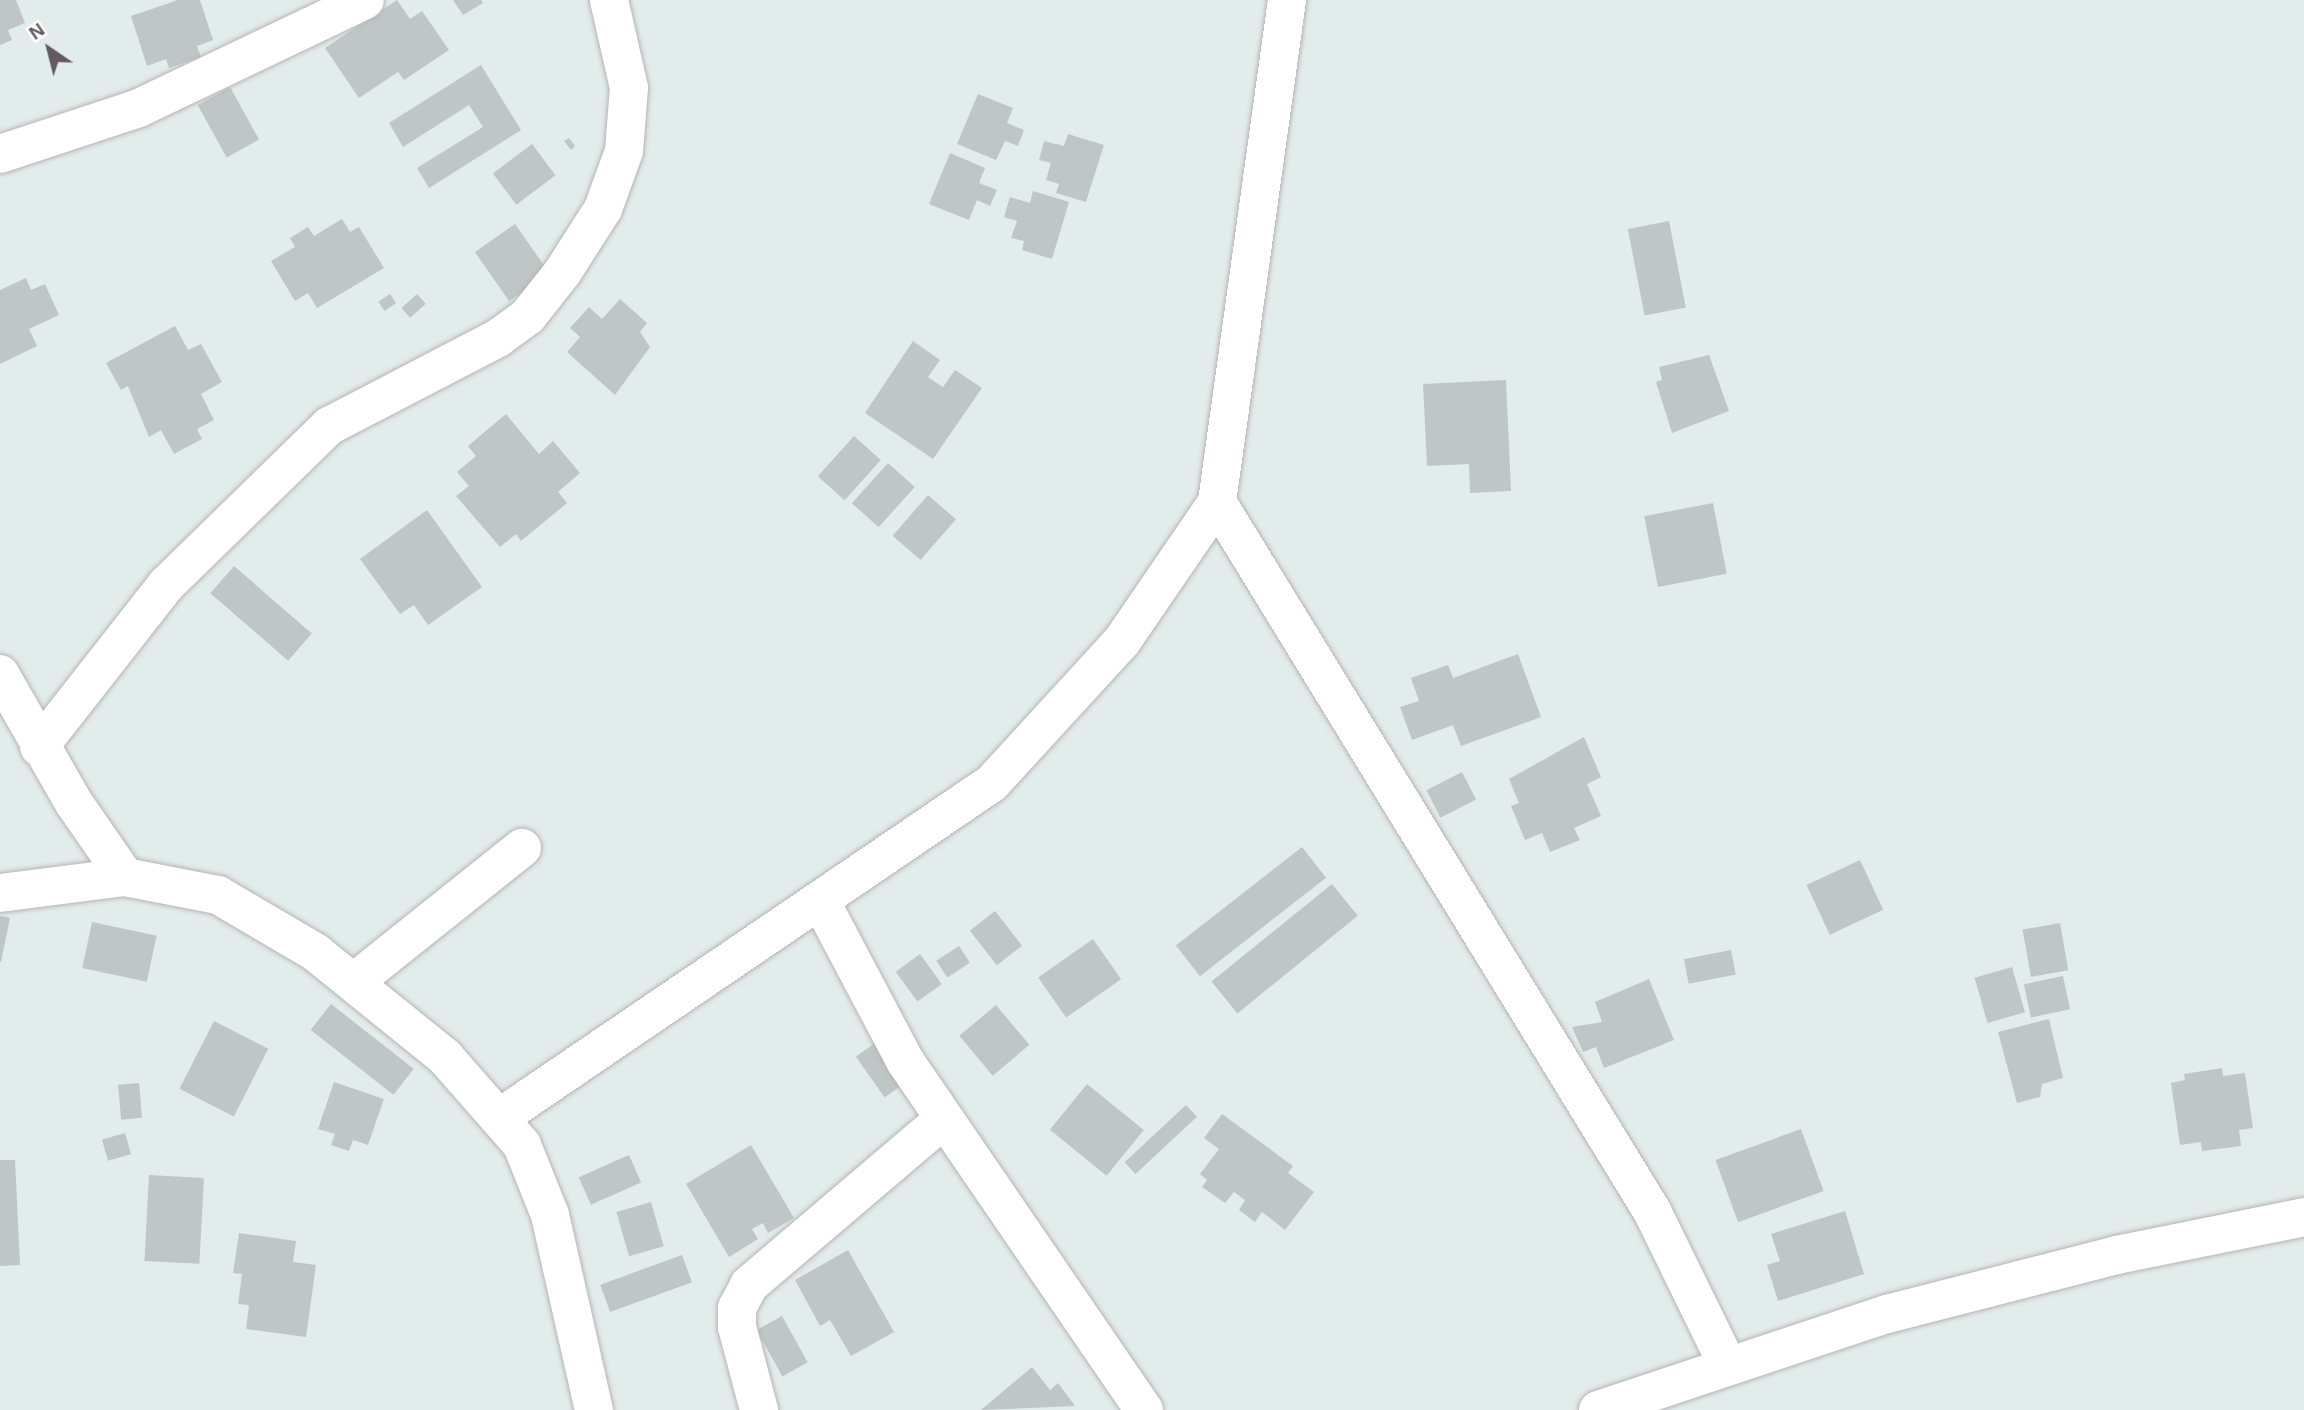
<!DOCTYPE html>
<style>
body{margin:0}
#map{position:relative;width:2304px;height:1410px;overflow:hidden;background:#e2ecea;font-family:Arial,sans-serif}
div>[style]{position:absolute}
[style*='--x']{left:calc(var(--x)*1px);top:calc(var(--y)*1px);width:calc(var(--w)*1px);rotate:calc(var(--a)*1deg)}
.building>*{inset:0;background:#bec7c5;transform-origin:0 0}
.roads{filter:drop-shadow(0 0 2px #b8b3b4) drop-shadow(0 0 2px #b8b3b4)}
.minor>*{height:38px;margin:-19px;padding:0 19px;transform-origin:19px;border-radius:19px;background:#fff}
span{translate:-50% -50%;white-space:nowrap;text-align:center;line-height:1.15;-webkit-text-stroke:5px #fff;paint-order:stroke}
.north{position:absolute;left:14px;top:14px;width:70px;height:70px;-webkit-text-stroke:5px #fff;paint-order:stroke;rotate:325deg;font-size:19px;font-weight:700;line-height:28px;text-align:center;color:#625a5e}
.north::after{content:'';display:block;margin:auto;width:24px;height:32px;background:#625a5e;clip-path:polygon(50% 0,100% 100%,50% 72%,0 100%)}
</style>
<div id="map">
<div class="building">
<div style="clip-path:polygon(0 0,16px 0,25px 23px,8px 30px,12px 40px,0 45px)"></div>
<div style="clip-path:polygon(178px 0,200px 0,213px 40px,197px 46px,201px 57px,169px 68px,166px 59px,147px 66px,131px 16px)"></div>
<div style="clip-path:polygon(397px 0,410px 19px,422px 11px,449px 50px,404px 80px,398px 72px,359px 98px,325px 48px)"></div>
<div style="clip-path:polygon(453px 0,481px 0,483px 3px,463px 15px)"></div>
<div style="clip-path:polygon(481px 65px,521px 130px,429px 188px,417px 168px,483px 127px,469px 105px,403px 147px,389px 123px)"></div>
<div style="left:230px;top:87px;width:60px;height:37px;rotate:61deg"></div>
<div style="clip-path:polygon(978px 94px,1013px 108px,1007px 123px,1024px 130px,1018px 146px,1005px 141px,996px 160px,957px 144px)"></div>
<div style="clip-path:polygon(1068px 134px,1104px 145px,1086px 202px,1056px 193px,1059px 184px,1046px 180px,1051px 163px,1039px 160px,1044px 141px,1064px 146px)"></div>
<div style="clip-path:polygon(569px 138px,575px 146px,571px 150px,564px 141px)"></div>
<div style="left:532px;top:144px;width:39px;height:49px;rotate:53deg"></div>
<div style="clip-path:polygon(950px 153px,985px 168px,979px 183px,997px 190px,990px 206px,977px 200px,969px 220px,929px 204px)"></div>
<div style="clip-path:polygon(1033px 191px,1069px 202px,1052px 259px,1022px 250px,1024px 241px,1011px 238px,1017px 221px,1004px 217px,1010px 197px,1030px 203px)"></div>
<div style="clip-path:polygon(342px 219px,350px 232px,359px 227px,384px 268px,317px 308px,308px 293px,295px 301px,271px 261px,295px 247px,290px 238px,308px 227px,314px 236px)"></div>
<div style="left:1669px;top:221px;width:88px;height:42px;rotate:79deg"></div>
<div style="left:515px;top:224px;width:60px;height:49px;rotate:55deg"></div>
<div style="clip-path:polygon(26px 278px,31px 290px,45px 284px,59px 315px,29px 329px,37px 346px,0 364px,0 290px)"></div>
<div style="left:390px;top:294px;width:11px;height:14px;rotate:56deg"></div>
<div style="left:417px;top:294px;width:13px;height:21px;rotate:48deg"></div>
<div style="clip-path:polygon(620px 299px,647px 323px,640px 332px,650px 347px,615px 395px,567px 352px,580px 337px,570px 328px,589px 307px,602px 319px)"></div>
<div style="clip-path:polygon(175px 326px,188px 350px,201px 344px,222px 382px,201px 394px,214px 420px,197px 429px,202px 439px,174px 454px,161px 430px,149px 437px,128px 386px,121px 390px,106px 363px)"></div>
<div style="clip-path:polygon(913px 341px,940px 360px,928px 377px,943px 387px,955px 370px,982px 388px,933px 459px,865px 413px)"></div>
<div style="clip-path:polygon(1709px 355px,1729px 411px,1672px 433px,1656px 382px,1662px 380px,1659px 367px)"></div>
<div style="clip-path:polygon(1506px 380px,1511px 491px,1470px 493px,1469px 464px,1427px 466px,1423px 384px)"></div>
<div style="clip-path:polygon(506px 414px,539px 454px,553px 441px,580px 473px,558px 492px,567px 503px,521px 541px,516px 534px,500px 547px,456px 496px,469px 486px,457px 472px,476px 456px,468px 446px)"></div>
<div style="left:854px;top:436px;width:36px;height:54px;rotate:42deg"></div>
<div style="left:888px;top:463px;width:36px;height:54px;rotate:42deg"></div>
<div style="left:928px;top:495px;width:37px;height:54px;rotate:41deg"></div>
<div style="left:1713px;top:503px;width:72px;height:70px;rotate:79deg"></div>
<div style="clip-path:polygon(427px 510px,482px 587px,428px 625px,414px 605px,400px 614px,360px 559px)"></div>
<div style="left:234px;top:566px;width:103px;height:36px;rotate:41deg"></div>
<div style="clip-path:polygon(1518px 654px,1541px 717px,1461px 746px,1453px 725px,1412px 740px,1400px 707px,1419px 701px,1411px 678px,1448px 665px,1453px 678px)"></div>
<div style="clip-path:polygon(1584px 737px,1601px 777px,1587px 784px,1601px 816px,1574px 828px,1580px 840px,1550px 852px,1542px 833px,1525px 840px,1511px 806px,1519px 803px,1509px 779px)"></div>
<div style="left:1462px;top:772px;width:31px;height:40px;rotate:63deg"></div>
<div style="left:1302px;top:847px;width:39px;height:160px;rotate:52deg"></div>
<div style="left:1860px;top:860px;width:55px;height:59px;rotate:65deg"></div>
<div style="left:1332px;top:884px;width:41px;height:155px;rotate:51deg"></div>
<div style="left:995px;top:911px;width:44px;height:32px;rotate:52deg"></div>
<div style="clip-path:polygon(0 916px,10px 918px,1px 962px,0 962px)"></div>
<div style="left:92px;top:922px;width:66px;height:47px;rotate:12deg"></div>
<div style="left:2060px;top:923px;width:48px;height:38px;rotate:80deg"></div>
<div style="left:1093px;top:939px;width:49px;height:67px;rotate:55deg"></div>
<div style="left:959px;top:946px;width:20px;height:27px;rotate:57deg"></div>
<div style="left:1731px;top:950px;width:25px;height:48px;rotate:79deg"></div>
<div style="left:920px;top:954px;width:37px;height:30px;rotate:54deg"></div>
<div style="left:2012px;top:967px;width:47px;height:39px;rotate:74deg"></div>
<div style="left:2063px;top:976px;width:34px;height:40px;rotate:78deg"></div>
<div style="clip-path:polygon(1649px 979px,1674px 1040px,1604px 1068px,1596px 1047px,1583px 1052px,1572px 1027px,1602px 1022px,1595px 1002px)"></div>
<div style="left:331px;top:1004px;width:105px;height:33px;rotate:38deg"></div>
<div style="left:996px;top:1005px;width:52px;height:48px;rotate:50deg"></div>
<div style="clip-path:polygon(2049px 1019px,2063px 1078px,2042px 1084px,2040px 1097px,2017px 1103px,1998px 1032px)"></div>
<div style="left:214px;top:1021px;width:61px;height:76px;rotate:27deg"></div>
<div style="left:878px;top:1041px;width:50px;height:27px;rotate:55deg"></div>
<div style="clip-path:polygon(2222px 1068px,2223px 1076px,2245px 1073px,2253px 1128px,2239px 1130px,2241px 1146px,2202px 1151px,2201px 1142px,2180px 1145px,2171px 1083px,2185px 1080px,2184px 1074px)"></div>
<div style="clip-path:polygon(334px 1082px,384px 1099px,368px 1145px,353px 1140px,349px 1151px,331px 1145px,335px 1134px,318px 1129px)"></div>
<div style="left:139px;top:1083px;width:35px;height:21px;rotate:85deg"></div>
<div style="left:1087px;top:1084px;width:73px;height:59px;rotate:39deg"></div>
<div style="left:1186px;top:1105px;width:16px;height:84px;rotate:47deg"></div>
<div style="clip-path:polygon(1222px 1114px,1293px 1166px,1288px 1173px,1314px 1192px,1285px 1230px,1262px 1212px,1255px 1222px,1239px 1210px,1245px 1200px,1234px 1192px,1225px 1203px,1202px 1187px,1207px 1180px,1200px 1174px,1219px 1149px,1204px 1138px)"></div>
<div style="left:1801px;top:1129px;width:66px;height:91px;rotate:70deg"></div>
<div style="left:125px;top:1133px;width:22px;height:24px;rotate:74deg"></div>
<div style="clip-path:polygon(751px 1145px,794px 1218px,768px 1233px,763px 1223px,752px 1229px,758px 1239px,729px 1257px,686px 1184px)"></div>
<div style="left:629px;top:1155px;width:30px;height:55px;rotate:66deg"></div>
<div style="clip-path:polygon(0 1160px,15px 1160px,20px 1265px,0 1266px)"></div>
<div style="left:149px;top:1175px;width:55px;height:86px;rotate:3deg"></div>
<div style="left:651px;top:1202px;width:46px;height:36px;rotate:74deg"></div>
<div style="clip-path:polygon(1845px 1211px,1864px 1274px,1778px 1301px,1767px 1265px,1780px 1261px,1771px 1234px)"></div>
<div style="clip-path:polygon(239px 1233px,296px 1241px,293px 1262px,316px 1265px,306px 1337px,246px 1329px,249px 1305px,238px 1304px,242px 1274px,233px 1273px)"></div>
<div style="clip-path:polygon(848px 1250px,894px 1332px,851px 1356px,830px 1320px,820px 1326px,795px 1280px)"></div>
<div style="left:682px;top:1255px;width:29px;height:87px;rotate:70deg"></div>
<div style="left:782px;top:1316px;width:53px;height:29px;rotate:61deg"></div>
<div style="clip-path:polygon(1032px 1367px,1050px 1390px,1058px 1383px,1075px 1406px,981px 1410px)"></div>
</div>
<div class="roads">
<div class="minor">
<div style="--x:0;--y:154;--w:146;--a:-18.3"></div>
<div style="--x:139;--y:108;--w:250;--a:-25.5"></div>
<div style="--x:1217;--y:502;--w:832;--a:58.47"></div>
<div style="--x:1652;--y:1211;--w:173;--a:63.9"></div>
<div style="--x:0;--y:674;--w:149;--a:60.2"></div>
<div style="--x:74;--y:803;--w:90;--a:55.4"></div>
<div style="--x:39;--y:747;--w:206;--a:-51.9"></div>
<div style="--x:166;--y:585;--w:228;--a:-44.3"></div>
<div style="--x:329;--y:426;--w:191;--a:-27.5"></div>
<div style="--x:498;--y:338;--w:37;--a:-36"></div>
<div style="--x:528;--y:316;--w:55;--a:-51.7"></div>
<div style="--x:562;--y:273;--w:76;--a:-57.4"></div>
<div style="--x:603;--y:209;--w:62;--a:-70.1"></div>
<div style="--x:624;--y:151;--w:63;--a:-85.5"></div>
<div style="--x:629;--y:88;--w:90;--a:-102.8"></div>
<div style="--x:0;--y:893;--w:126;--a:-7.3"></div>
<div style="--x:125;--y:877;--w:95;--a:11"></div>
<div style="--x:218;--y:895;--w:113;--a:30.4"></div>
<div style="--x:315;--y:952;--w:167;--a:38.9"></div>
<div style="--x:445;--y:1057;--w:117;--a:48.8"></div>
<div style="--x:522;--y:1145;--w:75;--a:68.2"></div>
<div style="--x:550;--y:1215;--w:200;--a:77.3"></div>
<div style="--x:822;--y:904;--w:178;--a:62.1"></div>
<div style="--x:905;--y:1061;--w:423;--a:55.6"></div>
<div style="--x:354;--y:982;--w:215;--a:-38.6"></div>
<div style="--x:502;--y:1116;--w:592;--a:-34.2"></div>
<div style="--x:992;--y:783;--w:193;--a:-47.5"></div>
<div style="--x:1122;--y:641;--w:168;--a:-55.6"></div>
<div style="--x:1217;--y:502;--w:507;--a:-82.06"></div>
<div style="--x:759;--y:1410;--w:86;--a:-104.8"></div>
<div style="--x:737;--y:1327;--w:19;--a:-90"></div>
<div style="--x:737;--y:1308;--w:26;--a:-62"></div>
<div style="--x:749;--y:1285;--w:256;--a:-40.4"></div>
<div style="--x:1598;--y:1410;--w:305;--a:-18.4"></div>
<div style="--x:1887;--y:1314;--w:236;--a:-14.4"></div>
<div style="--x:2116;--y:1255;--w:192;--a:-11.4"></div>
</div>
</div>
<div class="north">N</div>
</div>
